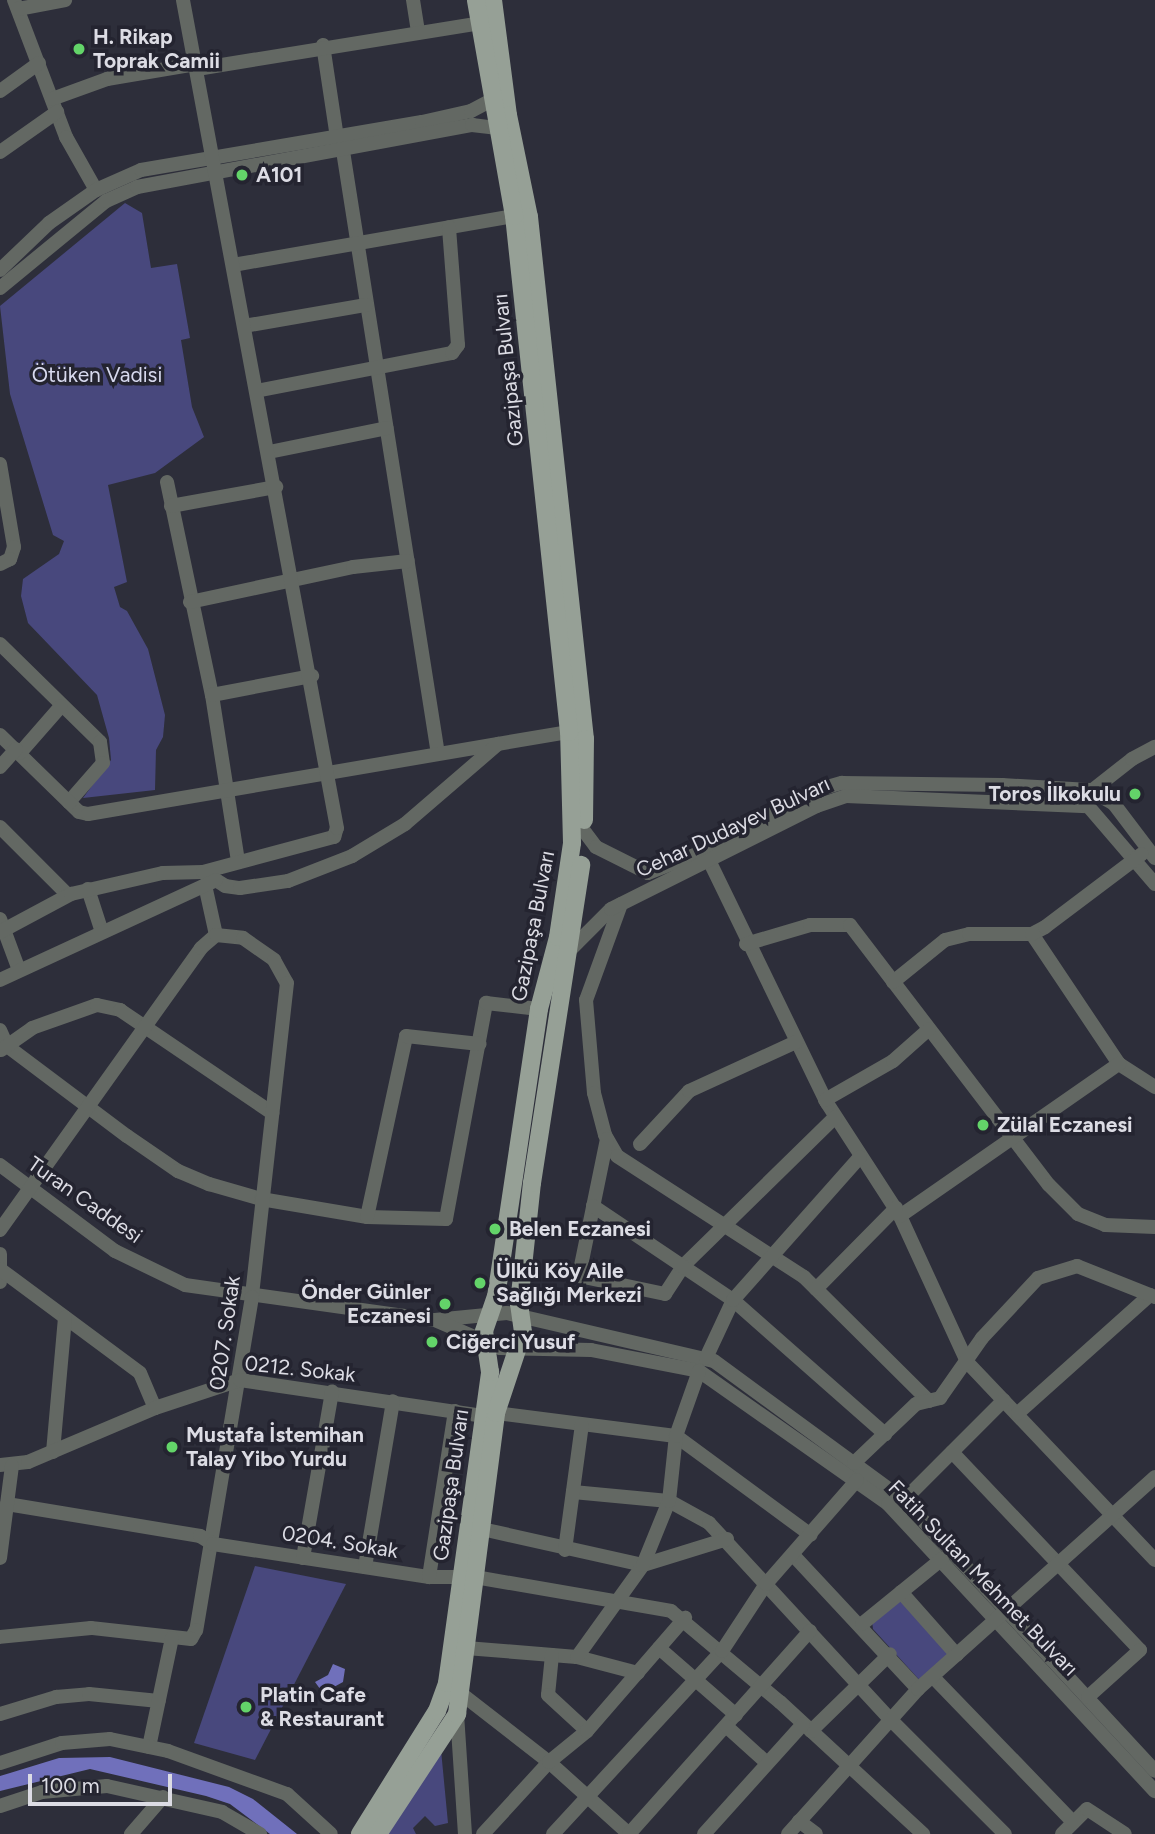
<!DOCTYPE html>
<meta charset="utf-8">
<style>
body{margin:0}
#map{position:relative;width:1155px;height:1834px;overflow:hidden;background:#2d2e3a;font-family:Figtree,sans-serif}
div>[style]{position:absolute}
[style*='--x']{left:calc(var(--x)*1px);top:calc(var(--y)*1px);width:calc(var(--w)*1px);rotate:calc(var(--a)*1deg)}
.green>*{inset:0;background:#48487d}
.water>*{inset:0;background:#7070bb}
.minor>*{height:14px;margin:-7px;padding:0 7px;transform-origin:7px;border-radius:7px;background:#636863}
.major>*{height:18px;margin:-9px;padding:0 9px;transform-origin:9px;border-radius:9px;background:#96a096}
.dots>*{width:19px;height:19px;translate:-50% -50%;box-sizing:border-box;border:4px solid #242430;border-radius:50%}
span{translate:-50% -50%;white-space:nowrap;text-align:center;line-height:1.15;-webkit-text-stroke:7px #242430;paint-order:stroke}
.poi-label{font-size:21px;color:#dcdce4;font-weight:700}
.left{translate:0 -50%;text-align:left}
.right{translate:-100% -50%;text-align:right}
.street-label{font-size:21px;color:#dcdce4}
.park-label{font-size:21px;color:#d7d9ee}
.scale{position:absolute;left:28px;top:1774px;width:144px;height:32px;box-sizing:border-box;border:4px solid #dcdce4;border-top:0;padding-left:9px;font-size:21px;line-height:24px;white-space:nowrap;color:#dcdce4;-webkit-text-stroke:5px #242430;paint-order:stroke}
</style>
<div id="map">
<div class="green">
<div style="clip-path:polygon(125px 203px,142px 213px,151px 268px,177px 264px,190px 338px,181px 340px,192px 407px,204px 437px,155px 473px,108px 485px,127px 582px,114px 587px,120px 607px,127px 611px,148px 649px,165px 715px,163px 737px,156px 750px,155px 790px,83px 798px,111px 760px,109px 738px,97px 695px,28px 623px,21px 596px,23px 579px,59px 554px,64px 541px,53px 535px,10px 394px,0 306px)"></div>
<div style="clip-path:polygon(255px 1566px,346px 1584px,255px 1760px,194px 1743px)"></div>
<div style="clip-path:polygon(903px 1598px,955px 1655px,924px 1685px,873px 1629px,872px 1621px)"></div>
<div style="clip-path:polygon(441px 1750px,448px 1823px,435px 1826px,425px 1816px,413px 1828px,416px 1834px,387px 1834px)"></div>
</div>
<div class="water">
<div style="clip-path:polygon(333px 1664px,345px 1669px,343px 1682px,323px 1693px,315px 1682px,328px 1675px)"></div>
<div style="clip-path:polygon(110px 1757px,229px 1787px,253px 1799px,297px 1834px,270px 1834px,230px 1804px,206px 1796px,90px 1769px,0 1791px,0 1776px,10px 1773px,59px 1758px)"></div>
</div>
<div class="minor">
<div style="--x:14;--y:0;--w:147;--a:69.2"></div>
<div style="--x:66;--y:137;--w:61;--a:60.5"></div>
<div style="--x:413;--y:0;--w:31;--a:81"></div>
<div style="--x:18;--y:9;--w:48;--a:-10.8"></div>
<div style="--x:323;--y:45;--w:94;--a:81.4"></div>
<div style="--x:197;--y:69;--w:287;--a:-9.2"></div>
<div style="--x:0;--y:91;--w:48;--a:-35.7"></div>
<div style="--x:52;--y:99;--w:59;--a:-20"></div>
<div style="--x:107;--y:79;--w:90;--a:-9.6"></div>
<div style="--x:343;--y:151;--w:610;--a:81.05"></div>
<div style="--x:0;--y:152;--w:70;--a:-35.1"></div>
<div style="--x:233;--y:265;--w:285;--a:-9.9"></div>
<div style="--x:0;--y:270;--w:68;--a:-43.8"></div>
<div style="--x:49;--y:223;--w:57;--a:-35.1"></div>
<div style="--x:96;--y:190;--w:49;--a:-24"></div>
<div style="--x:141;--y:170;--w:285;--a:-9.7"></div>
<div style="--x:422;--y:122;--w:50;--a:-12.7"></div>
<div style="--x:471;--y:111;--w:24;--a:-28"></div>
<div style="--x:0;--y:288;--w:137;--a:-39.4"></div>
<div style="--x:106;--y:201;--w:34;--a:-24"></div>
<div style="--x:137;--y:187;--w:341;--a:-10.5"></div>
<div style="--x:472;--y:125;--w:24;--a:7"></div>
<div style="--x:244;--y:326;--w:124;--a:-9.8"></div>
<div style="--x:256;--y:391;--w:200;--a:-11"></div>
<div style="--x:452;--y:353;--w:10;--a:-53"></div>
<div style="--x:458;--y:345;--w:118;--a:-94.4"></div>
<div style="--x:269;--y:452;--w:120;--a:-11.5"></div>
<div style="--x:0;--y:464;--w:84;--a:80.4"></div>
<div style="--x:14;--y:547;--w:13;--a:108"></div>
<div style="--x:10;--y:559;--w:11;--a:153"></div>
<div style="--x:167;--y:482;--w:218;--a:78.1"></div>
<div style="--x:212;--y:695;--w:168;--a:81.1"></div>
<div style="--x:171;--y:506;--w:107;--a:-10.3"></div>
<div style="--x:190;--y:602;--w:167;--a:-12.1"></div>
<div style="--x:353;--y:567;--w:55;--a:-6.2"></div>
<div style="--x:0;--y:644;--w:140;--a:44.4"></div>
<div style="--x:100;--y:742;--w:21;--a:82"></div>
<div style="--x:103;--y:763;--w:52;--a:131.1"></div>
<div style="--x:212;--y:695;--w:102;--a:-10.8"></div>
<div style="--x:0;--y:735;--w:110;--a:44.3"></div>
<div style="--x:79;--y:812;--w:9;--a:13"></div>
<div style="--x:88;--y:814;--w:488;--a:-9.7"></div>
<div style="--x:20;--y:753;--w:62;--a:-48.9"></div>
<div style="--x:0;--y:767;--w:24;--a:-48"></div>
<div style="--x:1085;--y:796;--w:60;--a:-38.2"></div>
<div style="--x:1132;--y:759;--w:26;--a:-28"></div>
<div style="--x:0;--y:827;--w:96;--a:45"></div>
<div style="--x:584;--y:831;--w:20;--a:53"></div>
<div style="--x:596;--y:847;--w:58;--a:26.6"></div>
<div style="--x:648;--y:873;--w:55;--a:-21.4"></div>
<div style="--x:699;--y:853;--w:134;--a:-28.1"></div>
<div style="--x:817;--y:790;--w:26;--a:-16"></div>
<div style="--x:842;--y:783;--w:160;--a:0.7"></div>
<div style="--x:1002;--y:785;--w:88;--a:3.3"></div>
<div style="--x:1090;--y:790;--w:28;--a:30"></div>
<div style="--x:1114;--y:804;--w:68;--a:52.8"></div>
<div style="--x:704;--y:850;--w:281;--a:64.1"></div>
<div style="--x:827;--y:1103;--w:135;--a:57.1"></div>
<div style="--x:900;--y:1216;--w:161;--a:65.3"></div>
<div style="--x:967;--y:1362;--w:273;--a:46.5"></div>
<div style="--x:203;--y:872;--w:26;--a:32"></div>
<div style="--x:225;--y:886;--w:15;--a:8"></div>
<div style="--x:240;--y:888;--w:49;--a:-8.3"></div>
<div style="--x:288;--y:881;--w:69;--a:-21.3"></div>
<div style="--x:352;--y:856;--w:62;--a:-31.1"></div>
<div style="--x:405;--y:824;--w:123;--a:-40.7"></div>
<div style="--x:205;--y:885;--w:51;--a:77.6"></div>
<div style="--x:88;--y:889;--w:45;--a:72"></div>
<div style="--x:621;--y:904;--w:102;--a:110"></div>
<div style="--x:586;--y:1000;--w:93;--a:85.1"></div>
<div style="--x:594;--y:1093;--w:43;--a:75.3"></div>
<div style="--x:605;--y:1135;--w:24;--a:60"></div>
<div style="--x:617;--y:1156;--w:223;--a:32.9"></div>
<div style="--x:804;--y:1277;--w:176;--a:44.8"></div>
<div style="--x:0;--y:919;--w:54;--a:69.6"></div>
<div style="--x:0;--y:932;--w:81;--a:-28.2"></div>
<div style="--x:71;--y:894;--w:94;--a:-12.9"></div>
<div style="--x:163;--y:873;--w:40;--a:-1.4"></div>
<div style="--x:203;--y:872;--w:136;--a:-15"></div>
<div style="--x:334;--y:837;--w:9;--a:-72"></div>
<div style="--x:337;--y:828;--w:842;--a:-100.54"></div>
<div style="--x:1032;--y:934;--w:156;--a:56.2"></div>
<div style="--x:1119;--y:1064;--w:43;--a:32.6"></div>
<div style="--x:746;--y:944;--w:67;--a:-16.5"></div>
<div style="--x:810;--y:925;--w:40;--a:0"></div>
<div style="--x:850;--y:925;--w:327;--a:52.6"></div>
<div style="--x:1049;--y:1185;--w:41;--a:45"></div>
<div style="--x:1078;--y:1214;--w:29;--a:22"></div>
<div style="--x:1105;--y:1225;--w:50;--a:2.3"></div>
<div style="--x:567;--y:953;--w:62;--a:-45"></div>
<div style="--x:611;--y:909;--w:230;--a:-26.6"></div>
<div style="--x:817;--y:806;--w:31;--a:-19"></div>
<div style="--x:846;--y:796;--w:242;--a:2.4"></div>
<div style="--x:1088;--y:806;--w:103;--a:49.3"></div>
<div style="--x:0;--y:980;--w:238;--a:-24.8"></div>
<div style="--x:893;--y:982;--w:67;--a:-38.9"></div>
<div style="--x:945;--y:940;--w:25;--a:-14"></div>
<div style="--x:969;--y:934;--w:63;--a:0"></div>
<div style="--x:1032;--y:934;--w:15;--a:-28"></div>
<div style="--x:1045;--y:927;--w:121;--a:-37"></div>
<div style="--x:0;--y:1030;--w:17;--a:66"></div>
<div style="--x:7;--y:1046;--w:150;--a:36.9"></div>
<div style="--x:127;--y:1136;--w:62;--a:34.5"></div>
<div style="--x:178;--y:1171;--w:34;--a:23"></div>
<div style="--x:209;--y:1184;--w:54;--a:16.1"></div>
<div style="--x:261;--y:1199;--w:108;--a:9.6"></div>
<div style="--x:367;--y:1217;--w:79;--a:1.5"></div>
<div style="--x:446;--y:1219;--w:220;--a:-79.5"></div>
<div style="--x:486;--y:1003;--w:53;--a:6.5"></div>
<div style="--x:1;--y:1050;--w:38;--a:-35"></div>
<div style="--x:32;--y:1028;--w:69;--a:-19.5"></div>
<div style="--x:97;--y:1005;--w:24;--a:12"></div>
<div style="--x:120;--y:1010;--w:184;--a:34.1"></div>
<div style="--x:825;--y:1100;--w:78;--a:-29.8"></div>
<div style="--x:893;--y:1061;--w:48;--a:-41.6"></div>
<div style="--x:607;--y:1139;--w:140;--a:101.6"></div>
<div style="--x:579;--y:1276;--w:88;--a:11.8"></div>
<div style="--x:665;--y:1294;--w:33;--a:-57"></div>
<div style="--x:683;--y:1266;--w:213;--a:-44.4"></div>
<div style="--x:640;--y:1144;--w:72;--a:-47.2"></div>
<div style="--x:689;--y:1091;--w:118;--a:-24.6"></div>
<div style="--x:0;--y:1165;--w:144;--a:36.8"></div>
<div style="--x:115;--y:1251;--w:78;--a:25.9"></div>
<div style="--x:185;--y:1285;--w:252;--a:8"></div>
<div style="--x:435;--y:1320;--w:72;--a:-5.6"></div>
<div style="--x:507;--y:1313;--w:212;--a:13.1"></div>
<div style="--x:714;--y:1361;--w:235;--a:36.2"></div>
<div style="--x:904;--y:1500;--w:369;--a:47.2"></div>
<div style="--x:593;--y:1206;--w:169;--a:33.9"></div>
<div style="--x:733;--y:1300;--w:203;--a:41.4"></div>
<div style="--x:900;--y:1216;--w:267;--a:-34.8"></div>
<div style="--x:367;--y:1217;--w:185;--a:-77.8"></div>
<div style="--x:406;--y:1036;--w:74;--a:6.2"></div>
<div style="--x:0;--y:1230;--w:346;--a:-54.5"></div>
<div style="--x:201;--y:948;--w:20;--a:-41"></div>
<div style="--x:216;--y:935;--w:27;--a:6"></div>
<div style="--x:243;--y:938;--w:38;--a:35"></div>
<div style="--x:274;--y:960;--w:26;--a:61"></div>
<div style="--x:287;--y:983;--w:316;--a:96.4"></div>
<div style="--x:252;--y:1297;--w:338;--a:99.5"></div>
<div style="--x:196;--y:1630;--w:10;--a:119"></div>
<div style="--x:191;--y:1639;--w:101;--a:-173.7"></div>
<div style="--x:91;--y:1628;--w:91;--a:174.4"></div>
<div style="--x:0;--y:1254;--w:28;--a:90"></div>
<div style="--x:0;--y:1269;--w:174;--a:36.6"></div>
<div style="--x:140;--y:1373;--w:38;--a:67"></div>
<div style="--x:816;--y:1289;--w:114;--a:-45.4"></div>
<div style="--x:435;--y:1320;--w:71;--a:23.3"></div>
<div style="--x:500;--y:1348;--w:91;--a:1.3"></div>
<div style="--x:591;--y:1350;--w:110;--a:11"></div>
<div style="--x:699;--y:1371;--w:231;--a:35.1"></div>
<div style="--x:888;--y:1504;--w:392;--a:47.1"></div>
<div style="--x:706;--y:1358;--w:64;--a:-65"></div>
<div style="--x:733;--y:1300;--w:191;--a:-48.4"></div>
<div style="--x:496;--y:1413;--w:181;--a:7.3"></div>
<div style="--x:676;--y:1436;--w:167;--a:36.3"></div>
<div style="--x:1018;--y:1413;--w:177;--a:-41.8"></div>
<div style="--x:53;--y:1452;--w:135;--a:-84.9"></div>
<div style="--x:952;--y:1452;--w:273;--a:46.5"></div>
<div style="--x:1140;--y:1650;--w:70;--a:137.9"></div>
<div style="--x:854;--y:1463;--w:86;--a:-43.6"></div>
<div style="--x:916;--y:1404;--w:25;--a:-14"></div>
<div style="--x:940;--y:1398;--w:73;--a:-55"></div>
<div style="--x:982;--y:1338;--w:82;--a:-47"></div>
<div style="--x:1038;--y:1278;--w:41;--a:-17.1"></div>
<div style="--x:1077;--y:1266;--w:84;--a:21.7"></div>
<div style="--x:0;--y:1465;--w:28;--a:-6"></div>
<div style="--x:28;--y:1462;--w:138;--a:-23"></div>
<div style="--x:155;--y:1408;--w:89;--a:-18.2"></div>
<div style="--x:240;--y:1380;--w:247;--a:8.4"></div>
<div style="--x:573;--y:1492;--w:96;--a:5.4"></div>
<div style="--x:669;--y:1501;--w:46;--a:28.8"></div>
<div style="--x:709;--y:1523;--w:268;--a:47.3"></div>
<div style="--x:891;--y:1720;--w:161;--a:45"></div>
<div style="--x:904;--y:1500;--w:141;--a:-45"></div>
<div style="--x:7;--y:1504;--w:196;--a:9.4"></div>
<div style="--x:200;--y:1536;--w:15;--a:32"></div>
<div style="--x:213;--y:1544;--w:219;--a:8.7"></div>
<div style="--x:429;--y:1577;--w:46;--a:0"></div>
<div style="--x:475;--y:1577;--w:199;--a:9.8"></div>
<div style="--x:671;--y:1611;--w:142;--a:39.9"></div>
<div style="--x:780;--y:1702;--w:195;--a:42.7"></div>
<div style="--x:482;--y:1529;--w:165;--a:12.6"></div>
<div style="--x:643;--y:1565;--w:88;--a:-17.2"></div>
<div style="--x:565;--y:1550;--w:126;--a:-82.3"></div>
<div style="--x:794;--y:1556;--w:182;--a:47"></div>
<div style="--x:0;--y:1558;--w:93;--a:-82.6"></div>
<div style="--x:303;--y:1558;--w:169;--a:-80.1"></div>
<div style="--x:365;--y:1567;--w:168;--a:-80.4"></div>
<div style="--x:429;--y:1577;--w:168;--a:-81.1"></div>
<div style="--x:901;--y:1592;--w:84;--a:48.4"></div>
<div style="--x:862;--y:1624;--w:103;--a:-39.1"></div>
<div style="--x:466;--y:1648;--w:111;--a:4.6"></div>
<div style="--x:577;--y:1657;--w:63;--a:14.7"></div>
<div style="--x:659;--y:1648;--w:102;--a:41"></div>
<div style="--x:552;--y:1655;--w:40;--a:95.7"></div>
<div style="--x:548;--y:1695;--w:53;--a:42.7"></div>
<div style="--x:577;--y:1657;--w:113;--a:-54.3"></div>
<div style="--x:643;--y:1565;--w:69;--a:-67.9"></div>
<div style="--x:669;--y:1501;--w:65;--a:-83.9"></div>
<div style="--x:676;--y:1436;--w:69;--a:-70.5"></div>
<div style="--x:933;--y:1677;--w:202;--a:46"></div>
<div style="--x:459;--y:1692;--w:114;--a:37.9"></div>
<div style="--x:549;--y:1762;--w:108;--a:42"></div>
<div style="--x:629;--y:1834;--w:272;--a:-48.3"></div>
<div style="--x:0;--y:1714;--w:59;--a:-16.9"></div>
<div style="--x:56;--y:1697;--w:33;--a:-5"></div>
<div style="--x:89;--y:1694;--w:70;--a:5.7"></div>
<div style="--x:457;--y:1714;--w:120;--a:86.2"></div>
<div style="--x:726;--y:1726;--w:55;--a:42.1"></div>
<div style="--x:811;--y:1731;--w:110;--a:-44.3"></div>
<div style="--x:149;--y:1747;--w:111;--a:-78.1"></div>
<div style="--x:0;--y:1763;--w:65;--a:-17.9"></div>
<div style="--x:62;--y:1743;--w:48;--a:-4.8"></div>
<div style="--x:110;--y:1739;--w:59;--a:11.7"></div>
<div style="--x:168;--y:1751;--w:127;--a:19.9"></div>
<div style="--x:287;--y:1794;--w:59;--a:42.3"></div>
<div style="--x:0;--y:1806;--w:44;--a:-18.4"></div>
<div style="--x:42;--y:1792;--w:65;--a:-5.3"></div>
<div style="--x:107;--y:1786;--w:118;--a:12.7"></div>
<div style="--x:222;--y:1812;--w:44;--a:30.1"></div>
<div style="--x:799;--y:1821;--w:21;--a:37"></div>
<div style="--x:131;--y:1834;--w:49;--a:-49.1"></div>
<div style="--x:483;--y:1834;--w:98;--a:-47.5"></div>
<div style="--x:549;--y:1762;--w:49;--a:-39.2"></div>
<div style="--x:587;--y:1731;--w:150;--a:-49.1"></div>
<div style="--x:553;--y:1834;--w:249;--a:-47.3"></div>
<div style="--x:722;--y:1651;--w:80;--a:-56.7"></div>
<div style="--x:766;--y:1584;--w:138;--a:-48.8"></div>
<div style="--x:704;--y:1834;--w:148;--a:-48"></div>
<div style="--x:788;--y:1834;--w:195;--a:-48.1"></div>
<div style="--x:918;--y:1689;--w:318;--a:-41.8"></div>
<div style="--x:1062;--y:1834;--w:35;--a:-45"></div>
<div style="--x:1087;--y:1809;--w:45;--a:33.3"></div>
</div>
<div class="major">
<div style="--x:493;--y:0;--w:116;--a:82.6"></div>
<div style="--x:508;--y:115;--w:104;--a:78.4"></div>
<div style="--x:529;--y:217;--w:525;--a:83.88"></div>
<div style="--x:585;--y:739;--w:81;--a:90.7"></div>
<div style="--x:360;--y:1834;--w:145;--a:-58"></div>
<div style="--x:437;--y:1711;--w:30;--a:-70"></div>
<div style="--x:447;--y:1683;--w:314;--a:-82.1"></div>
<div style="--x:490;--y:1372;--w:41;--a:-98.3"></div>
<div style="--x:484;--y:1331;--w:36;--a:-71"></div>
<div style="--x:496;--y:1297;--w:291;--a:-81.5"></div>
<div style="--x:539;--y:1009;--w:74;--a:-75.2"></div>
<div style="--x:558;--y:937;--w:95;--a:-81.5"></div>
<div style="--x:572;--y:843;--w:111;--a:-91.5"></div>
<div style="--x:569;--y:732;--w:519;--a:-96.08"></div>
<div style="--x:514;--y:216;--w:219;--a:-100"></div>
<div style="--x:378;--y:1834;--w:144;--a:-56.6"></div>
<div style="--x:457;--y:1714;--w:304;--a:-82.6"></div>
<div style="--x:496;--y:1413;--w:85;--a:-71.6"></div>
<div style="--x:523;--y:1332;--w:28;--a:-98"></div>
<div style="--x:519;--y:1304;--w:122;--a:-83.9"></div>
<div style="--x:532;--y:1183;--w:322;--a:-81.2"></div>
</div>
<div class="dots">
<div style="left:79px;top:49px;background:#63d469"></div>
<div style="left:242px;top:175px;background:#63d469"></div>
<div style="left:1135px;top:794px;background:#63d469"></div>
<div style="left:983px;top:1125px;background:#63d469"></div>
<div style="left:495px;top:1229px;background:#63d469"></div>
<div style="left:480px;top:1283px;background:#63d469"></div>
<div style="left:445px;top:1304px;background:#63d469"></div>
<div style="left:432px;top:1342px;background:#63d469"></div>
<div style="left:172px;top:1447px;background:#63d469"></div>
<div style="left:246px;top:1707px;background:#63d469"></div>
</div>
<div class="poi-label">
<span class="left" style="left:93px;top:49px">H. Rikap<br>Toprak Camii</span>
<span class="left" style="left:256px;top:175px">A101</span>
<span class="right" style="left:1121px;top:794px">Toros İlkokulu</span>
<span class="left" style="left:997px;top:1125px">Zülal Eczanesi</span>
<span class="left" style="left:509px;top:1229px">Belen Eczanesi</span>
<span class="left" style="left:496px;top:1283px">Ülkü Köy Aile<br>Sağlığı Merkezi</span>
<span class="right" style="left:431px;top:1304px">Önder Günler<br>Eczanesi</span>
<span class="left" style="left:446px;top:1342px">Ciğerci Yusuf</span>
<span class="left" style="left:186px;top:1447px">Mustafa İstemihan<br>Talay Yibo Yurdu</span>
<span class="left" style="left:260px;top:1707px">Platin Cafe<br>&amp; Restaurant</span>
</div>
<div class="street-label">
<span style="left:508px;top:370px;rotate:-96deg">Gazipaşa Bulvarı</span>
<span style="left:733px;top:827px;rotate:-25deg">Cehar Dudayev Bulvarı</span>
<span style="left:533px;top:926px;rotate:-79deg">Gazipaşa Bulvarı</span>
<span style="left:85px;top:1200px;rotate:35deg">Turan Caddesi</span>
<span style="left:225px;top:1333px;rotate:-82deg">0207. Sokak</span>
<span style="left:300px;top:1369px;rotate:6deg">0212. Sokak</span>
<span style="left:451px;top:1485px;rotate:-82deg">Gazipaşa Bulvarı</span>
<span style="left:340px;top:1542px;rotate:9deg">0204. Sokak</span>
<span style="left:983px;top:1578px;rotate:46deg">Fatih Sultan Mehmet Bulvarı</span>
</div>
<div class="park-label">
<span style="left:97px;top:375px">Ötüken Vadisi</span>
</div>
<div class="scale">100 m</div>
</div>
